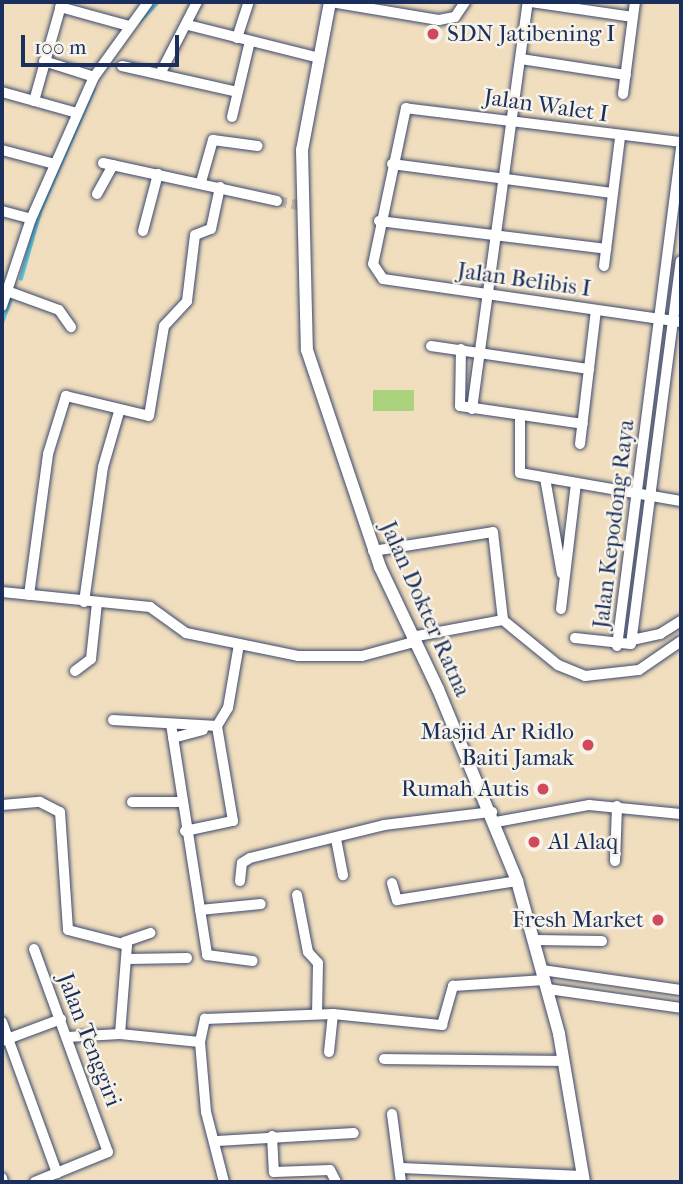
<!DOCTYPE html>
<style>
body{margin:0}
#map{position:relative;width:683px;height:1184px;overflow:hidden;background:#f1debe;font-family:"IM FELL French Canon",serif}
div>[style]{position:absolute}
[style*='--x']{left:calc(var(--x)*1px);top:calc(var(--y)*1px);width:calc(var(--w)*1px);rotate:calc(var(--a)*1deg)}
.green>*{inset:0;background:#abd27d;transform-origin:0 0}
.stream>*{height:3.5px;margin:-1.75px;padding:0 1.75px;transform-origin:1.75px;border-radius:1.75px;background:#5ec4dc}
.minor-tunnel>*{height:10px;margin-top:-5px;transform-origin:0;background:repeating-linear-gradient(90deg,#c6bbab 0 10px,transparent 0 15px)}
.roads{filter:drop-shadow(0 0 2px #3b496c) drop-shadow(0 0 2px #3b496c)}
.minor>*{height:10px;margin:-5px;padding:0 5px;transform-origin:5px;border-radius:5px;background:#fff}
.tertiary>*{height:12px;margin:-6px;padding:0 6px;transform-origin:6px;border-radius:6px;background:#fff}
.dots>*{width:19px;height:19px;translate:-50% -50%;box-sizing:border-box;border:4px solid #f7f3e8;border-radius:50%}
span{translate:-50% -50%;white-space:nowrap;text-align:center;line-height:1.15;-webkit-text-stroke:5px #f7f3e8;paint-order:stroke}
.poi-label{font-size:23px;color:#1b2f5e}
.left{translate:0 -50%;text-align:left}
.right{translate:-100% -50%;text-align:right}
.street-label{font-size:23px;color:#1b2f5e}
.frame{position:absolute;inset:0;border:4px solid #1b2f5e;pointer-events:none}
.scale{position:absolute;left:21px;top:35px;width:158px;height:32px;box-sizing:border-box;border:4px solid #1b2f5e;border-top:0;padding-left:9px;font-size:21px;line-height:24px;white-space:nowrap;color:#1b2f5e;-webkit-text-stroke:5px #f7f3e8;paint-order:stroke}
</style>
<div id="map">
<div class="green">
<div style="left:414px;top:390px;width:21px;height:41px;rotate:90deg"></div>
</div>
<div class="stream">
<div style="--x:139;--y:22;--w:28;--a:-46"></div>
<div style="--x:21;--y:279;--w:73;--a:-74.1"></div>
<div style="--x:41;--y:209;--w:131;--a:-66.2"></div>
<div style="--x:2;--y:323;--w:29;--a:-70"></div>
</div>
<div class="minor-tunnel">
<div style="--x:277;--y:201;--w:25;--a:11"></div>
</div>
<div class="roads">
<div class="minor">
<div style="--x:331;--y:2;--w:109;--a:9.5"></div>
<div style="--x:439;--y:20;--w:16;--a:-11"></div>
<div style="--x:455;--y:17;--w:18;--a:-56"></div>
<div style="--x:531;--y:2;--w:103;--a:8.4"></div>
<div style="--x:60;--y:7;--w:72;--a:15.4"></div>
<div style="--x:188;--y:25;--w:135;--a:14.1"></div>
<div style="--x:237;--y:38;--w:38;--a:-72"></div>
<div style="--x:521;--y:59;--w:106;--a:8.7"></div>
<div style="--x:44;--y:61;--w:52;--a:17.7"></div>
<div style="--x:122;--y:66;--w:118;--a:12.7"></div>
<div style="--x:160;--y:74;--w:81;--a:-62.8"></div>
<div style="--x:2;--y:92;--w:78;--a:15.6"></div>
<div style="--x:623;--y:94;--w:93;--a:-82.6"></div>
<div style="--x:34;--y:101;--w:103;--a:-74.2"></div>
<div style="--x:232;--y:117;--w:78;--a:-76.7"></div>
<div style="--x:681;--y:142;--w:277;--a:-173"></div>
<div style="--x:406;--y:108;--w:159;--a:101.9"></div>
<div style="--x:373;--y:264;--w:18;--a:56"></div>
<div style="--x:383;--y:279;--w:301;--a:8.2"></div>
<div style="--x:2;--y:150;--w:55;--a:14.8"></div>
<div style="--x:103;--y:163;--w:178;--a:12.3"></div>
<div style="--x:392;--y:164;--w:222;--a:7.5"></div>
<div style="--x:201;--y:182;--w:44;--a:-74.1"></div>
<div style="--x:213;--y:140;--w:45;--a:7.6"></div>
<div style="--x:97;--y:194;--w:33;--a:-61"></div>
<div style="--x:2;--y:211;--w:30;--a:15"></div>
<div style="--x:379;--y:221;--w:229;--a:7"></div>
<div style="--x:143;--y:231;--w:59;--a:-75.3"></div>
<div style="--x:604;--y:266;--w:130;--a:-82.9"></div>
<div style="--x:7;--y:291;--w:55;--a:20.1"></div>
<div style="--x:59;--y:310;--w:21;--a:55"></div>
<div style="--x:2;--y:306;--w:92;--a:-71.6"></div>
<div style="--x:31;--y:219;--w:155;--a:-66.1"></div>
<div style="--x:94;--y:77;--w:92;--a:-54.2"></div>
<div style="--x:431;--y:346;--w:160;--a:8.3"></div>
<div style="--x:461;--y:349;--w:57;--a:91"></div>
<div style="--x:460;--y:406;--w:124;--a:8.3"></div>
<div style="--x:472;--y:409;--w:411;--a:-82.2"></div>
<div style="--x:520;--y:417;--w:56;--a:90"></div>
<div style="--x:520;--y:473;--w:163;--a:9.9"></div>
<div style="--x:580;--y:444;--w:135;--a:-83.2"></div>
<div style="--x:545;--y:478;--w:97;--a:80"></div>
<div style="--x:373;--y:551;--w:121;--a:-9"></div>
<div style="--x:493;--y:532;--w:89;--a:83.5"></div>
<div style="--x:2;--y:592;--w:149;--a:5.8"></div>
<div style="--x:150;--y:607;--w:44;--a:35.8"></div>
<div style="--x:186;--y:633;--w:114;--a:11.6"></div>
<div style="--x:298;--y:656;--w:64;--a:0"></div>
<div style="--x:362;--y:656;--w:54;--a:-15.1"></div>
<div style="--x:29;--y:595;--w:142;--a:-82.3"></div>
<div style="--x:48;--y:454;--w:61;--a:-72.8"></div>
<div style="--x:66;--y:396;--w:85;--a:13.5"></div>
<div style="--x:149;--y:416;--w:91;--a:-80.5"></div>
<div style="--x:164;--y:326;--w:34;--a:-47"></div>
<div style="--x:187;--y:301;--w:66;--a:-83.1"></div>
<div style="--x:195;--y:235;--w:17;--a:-21"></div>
<div style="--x:211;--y:229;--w:43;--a:-77.9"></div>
<div style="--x:84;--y:602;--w:136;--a:-82"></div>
<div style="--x:103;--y:467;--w:57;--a:-73.8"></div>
<div style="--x:561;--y:609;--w:126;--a:-83.2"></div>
<div style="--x:412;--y:637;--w:93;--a:-10.6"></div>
<div style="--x:503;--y:620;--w:71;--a:39.3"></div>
<div style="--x:558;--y:665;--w:29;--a:22"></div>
<div style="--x:585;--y:676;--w:54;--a:-6.3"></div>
<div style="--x:639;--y:670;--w:51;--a:-34.6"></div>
<div style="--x:575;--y:638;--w:56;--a:6.1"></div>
<div style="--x:631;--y:644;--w:386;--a:-82.6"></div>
<div style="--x:632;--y:640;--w:29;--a:-12"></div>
<div style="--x:660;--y:634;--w:25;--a:-32"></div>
<div style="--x:617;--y:646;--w:502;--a:-82.68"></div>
<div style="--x:75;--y:671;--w:20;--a:-37"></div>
<div style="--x:91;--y:659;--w:56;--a:-83.9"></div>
<div style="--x:113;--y:720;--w:104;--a:3.3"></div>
<div style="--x:171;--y:724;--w:234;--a:81.1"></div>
<div style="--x:207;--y:955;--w:46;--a:7.4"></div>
<div style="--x:173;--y:738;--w:31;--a:-15"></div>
<div style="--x:132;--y:802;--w:50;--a:0"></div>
<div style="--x:2;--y:805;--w:38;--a:-5"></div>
<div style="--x:40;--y:802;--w:22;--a:27"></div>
<div style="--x:60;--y:812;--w:118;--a:86.1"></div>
<div style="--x:68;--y:930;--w:61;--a:14.3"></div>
<div style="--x:127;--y:945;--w:89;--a:94.5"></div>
<div style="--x:496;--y:822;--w:95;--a:-10.4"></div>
<div style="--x:589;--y:805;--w:92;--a:5.6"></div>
<div style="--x:185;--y:831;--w:49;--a:-11.8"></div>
<div style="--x:233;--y:821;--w:96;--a:-99.6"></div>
<div style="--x:217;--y:726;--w:21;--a:-59"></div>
<div style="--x:228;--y:708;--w:65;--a:-80.2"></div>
<div style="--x:336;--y:839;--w:37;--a:79"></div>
<div style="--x:615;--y:861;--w:55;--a:-87.9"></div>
<div style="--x:240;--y:881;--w:18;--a:-84"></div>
<div style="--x:242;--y:863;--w:9;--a:-32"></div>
<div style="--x:250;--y:858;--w:138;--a:-13.8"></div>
<div style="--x:384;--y:825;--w:109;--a:-6.9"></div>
<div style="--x:392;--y:883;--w:18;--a:74"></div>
<div style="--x:397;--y:900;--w:121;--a:-9"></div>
<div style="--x:297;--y:895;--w:58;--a:79.1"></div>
<div style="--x:308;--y:952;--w:15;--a:48"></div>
<div style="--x:318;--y:963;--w:51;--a:91.1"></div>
<div style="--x:200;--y:910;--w:61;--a:-5.6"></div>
<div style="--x:535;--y:940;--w:67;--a:0.9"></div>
<div style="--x:124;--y:942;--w:28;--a:-19"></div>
<div style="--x:34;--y:949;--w:216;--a:70"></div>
<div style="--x:108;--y:1152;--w:79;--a:157.7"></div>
<div style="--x:128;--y:959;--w:59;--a:-1"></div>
<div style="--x:542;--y:970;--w:140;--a:8.2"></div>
<div style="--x:548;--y:989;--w:134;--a:8.1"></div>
<div style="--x:2;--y:1022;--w:161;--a:70"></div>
<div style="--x:67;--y:1037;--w:53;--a:-3.2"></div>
<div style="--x:120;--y:1034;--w:80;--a:5.7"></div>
<div style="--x:2;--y:1041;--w:63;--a:-20.4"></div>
<div style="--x:329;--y:1052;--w:38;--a:-84"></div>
<div style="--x:384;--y:1059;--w:178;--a:0.6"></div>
<div style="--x:392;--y:1114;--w:69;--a:82.5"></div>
<div style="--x:272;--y:1136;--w:36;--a:87"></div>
<div style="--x:274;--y:1172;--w:56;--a:-2"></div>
<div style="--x:330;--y:1170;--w:13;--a:63"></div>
<div style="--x:217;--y:1141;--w:137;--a:-3.3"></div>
<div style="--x:401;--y:1168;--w:182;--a:2.5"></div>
<div style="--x:2;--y:1178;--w:4;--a:76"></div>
<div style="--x:224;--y:1182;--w:72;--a:-104.4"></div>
<div style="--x:206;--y:1112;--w:70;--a:-94.9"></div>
<div style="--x:200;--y:1042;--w:24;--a:-78"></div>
<div style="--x:205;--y:1019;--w:128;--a:-2.2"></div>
<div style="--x:333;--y:1014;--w:110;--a:5.8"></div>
<div style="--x:442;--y:1025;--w:41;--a:-74.2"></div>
<div style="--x:453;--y:986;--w:92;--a:-3.7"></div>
</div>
<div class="tertiary">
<div style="--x:330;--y:2;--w:151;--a:100.7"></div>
<div style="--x:302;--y:150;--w:200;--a:88.6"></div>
<div style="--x:307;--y:350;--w:229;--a:71.4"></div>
<div style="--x:380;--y:567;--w:135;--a:64.6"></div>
<div style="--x:438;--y:689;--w:208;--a:67.6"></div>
<div style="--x:517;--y:881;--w:159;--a:74.6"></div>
<div style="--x:559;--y:1034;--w:150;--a:80.4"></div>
</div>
</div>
<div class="dots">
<div style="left:433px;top:34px;background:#d1495b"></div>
<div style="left:588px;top:745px;background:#d1495b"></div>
<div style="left:543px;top:789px;background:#d1495b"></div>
<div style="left:534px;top:842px;background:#d1495b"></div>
<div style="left:658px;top:920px;background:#d1495b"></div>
</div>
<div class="poi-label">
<span class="left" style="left:447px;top:34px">SDN Jatibening I</span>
<span class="right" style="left:574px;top:745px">Masjid Ar Ridlo<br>Baiti Jamak</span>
<span class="right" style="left:529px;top:789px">Rumah Autis</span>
<span class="left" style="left:548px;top:842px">Al Alaq</span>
<span class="right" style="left:644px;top:920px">Fresh Market</span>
</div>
<div class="street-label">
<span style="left:546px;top:106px;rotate:8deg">Jalan Walet I</span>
<span style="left:524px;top:280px;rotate:8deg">Jalan Belibis I</span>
<span style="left:614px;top:524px;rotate:-83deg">Jalan Kepodong Raya</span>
<span style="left:425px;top:609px;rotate:66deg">Jalan Dokter Ratna</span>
<span style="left:89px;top:1040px;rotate:69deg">Jalan Tenggiri</span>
</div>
<div class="frame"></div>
<div class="scale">100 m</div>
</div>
